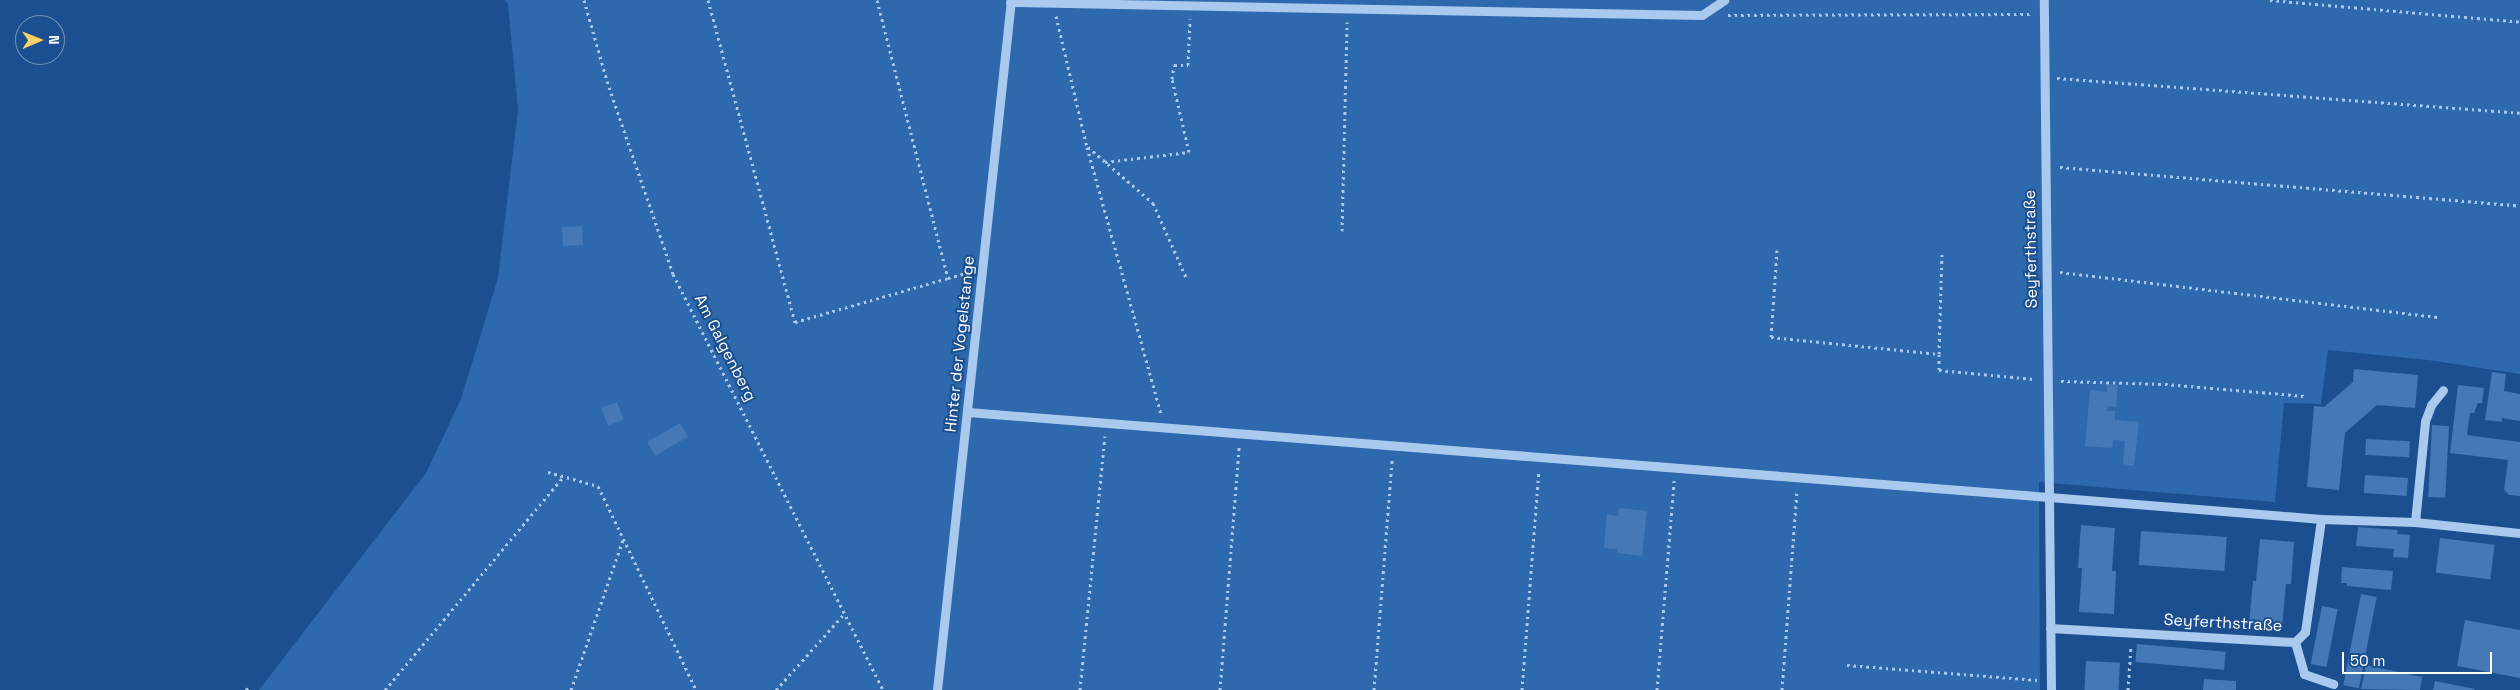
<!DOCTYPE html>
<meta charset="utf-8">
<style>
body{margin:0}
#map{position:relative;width:2520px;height:690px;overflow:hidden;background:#1b4f8f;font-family:"Space Grotesk",sans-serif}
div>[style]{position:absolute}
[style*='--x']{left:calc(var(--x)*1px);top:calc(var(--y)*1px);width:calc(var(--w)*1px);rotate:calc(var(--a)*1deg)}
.green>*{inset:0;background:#2e69ad}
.building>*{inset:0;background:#4478b7;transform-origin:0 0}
.path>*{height:3px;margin-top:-1.5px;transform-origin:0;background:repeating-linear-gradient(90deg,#a9c9ee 0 2.5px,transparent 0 6.5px)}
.minor>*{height:9px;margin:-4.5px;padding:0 4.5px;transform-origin:4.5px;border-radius:4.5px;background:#a9c9ee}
span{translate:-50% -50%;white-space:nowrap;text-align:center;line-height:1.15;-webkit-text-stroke:4px #1b4f8f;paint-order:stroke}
.street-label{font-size:16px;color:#fff}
.north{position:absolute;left:15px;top:15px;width:50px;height:50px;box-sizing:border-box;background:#1b4f8f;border:1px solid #7695bc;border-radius:50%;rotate:89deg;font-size:14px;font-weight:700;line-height:20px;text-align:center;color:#fff}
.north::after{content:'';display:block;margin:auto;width:18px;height:22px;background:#ffd166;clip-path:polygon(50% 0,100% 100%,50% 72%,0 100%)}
.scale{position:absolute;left:2342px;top:652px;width:150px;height:22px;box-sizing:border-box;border:2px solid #fff;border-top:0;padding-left:6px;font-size:15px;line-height:18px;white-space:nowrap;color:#fff;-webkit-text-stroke:4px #1b4f8f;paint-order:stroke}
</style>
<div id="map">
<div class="green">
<div style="clip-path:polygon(505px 0,2520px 0,2520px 374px,2428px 360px,2328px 350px,2321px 404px,2284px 403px,2275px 502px,2039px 482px,2040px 690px,259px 690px,426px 473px,461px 399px,498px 278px,518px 110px,508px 4px)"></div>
</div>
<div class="building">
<div style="left:582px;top:226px;width:19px;height:20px;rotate:87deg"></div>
<div style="clip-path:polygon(2354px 369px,2418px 375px,2415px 408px,2377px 405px,2345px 433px,2339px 490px,2307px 487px,2314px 406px,2324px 407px,2353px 382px)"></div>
<div style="clip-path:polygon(2492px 372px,2506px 374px,2504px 391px,2520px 394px,2520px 421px,2502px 418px,2502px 422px,2485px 420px)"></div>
<div style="clip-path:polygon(2107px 384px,2118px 385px,2116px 407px,2108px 406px,2107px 411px,2115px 411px,2115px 420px,2139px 422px,2134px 466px,2123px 464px,2125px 441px,2113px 440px,2112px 448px,2085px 446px,2090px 390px,2107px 392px)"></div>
<div style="clip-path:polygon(2458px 385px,2484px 388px,2482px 403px,2478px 403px,2474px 413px,2470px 413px,2467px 435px,2520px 442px,2520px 496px,2509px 495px,2504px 490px,2508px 460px,2450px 453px)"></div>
<div style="left:617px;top:402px;width:19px;height:17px;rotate:69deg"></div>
<div style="left:680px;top:423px;width:16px;height:38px;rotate:60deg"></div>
<div style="left:2432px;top:425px;width:17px;height:72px;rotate:3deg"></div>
<div style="left:2366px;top:439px;width:44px;height:16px;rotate:3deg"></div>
<div style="left:2365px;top:475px;width:43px;height:18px;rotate:4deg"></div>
<div style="clip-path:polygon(1619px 508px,1647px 511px,1642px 556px,1617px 553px,1618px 549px,1604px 548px,1607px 514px,1618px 516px)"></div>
<div style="clip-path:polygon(2081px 525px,2115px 528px,2112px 571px,2116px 571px,2114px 614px,2079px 612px,2082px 568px,2078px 568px)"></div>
<div style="clip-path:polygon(2358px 527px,2398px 530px,2397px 534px,2410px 535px,2408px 558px,2393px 557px,2394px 549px,2356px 546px)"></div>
<div style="left:2141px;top:531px;width:86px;height:34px;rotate:4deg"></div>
<div style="left:2440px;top:538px;width:55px;height:35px;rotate:7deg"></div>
<div style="clip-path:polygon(2260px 539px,2294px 542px,2291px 584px,2286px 584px,2282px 627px,2249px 624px,2253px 581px,2256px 581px)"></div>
<div style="clip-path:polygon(2342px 567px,2393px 571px,2391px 590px,2347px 586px,2347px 583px,2341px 583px)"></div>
<div style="left:2361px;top:594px;width:16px;height:93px;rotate:11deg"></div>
<div style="left:2322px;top:606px;width:16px;height:59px;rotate:11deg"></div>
<div style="clip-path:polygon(2465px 620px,2520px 630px,2520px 678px,2457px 666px)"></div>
<div style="left:2137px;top:644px;width:89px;height:18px;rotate:5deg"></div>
<div style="left:2086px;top:661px;width:34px;height:29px;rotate:3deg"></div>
<div style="clip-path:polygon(2366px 665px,2422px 677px,2420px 690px,2361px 689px)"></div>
<div style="clip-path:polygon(2204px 679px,2236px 681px,2236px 690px,2203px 690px)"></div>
<div style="clip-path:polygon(2435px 681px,2475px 689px,2474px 690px,2433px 690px)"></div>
</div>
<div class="path">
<div style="--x:584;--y:0;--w:84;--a:74.1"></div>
<div style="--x:607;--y:81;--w:204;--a:71.1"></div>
<div style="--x:673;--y:274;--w:466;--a:63.2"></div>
<div style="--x:708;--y:0;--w:334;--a:74.9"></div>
<div style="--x:795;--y:322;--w:159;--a:-16"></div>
<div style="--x:877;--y:0;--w:287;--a:75.7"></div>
<div style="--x:948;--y:278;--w:20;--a:-15"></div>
<div style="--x:2270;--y:0;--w:251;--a:5"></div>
<div style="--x:1728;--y:15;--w:303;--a:-0.2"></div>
<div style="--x:1056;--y:16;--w:135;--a:76.7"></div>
<div style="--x:1087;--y:147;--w:276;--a:74.5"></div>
<div style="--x:2057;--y:78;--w:464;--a:4.3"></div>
<div style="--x:1088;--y:147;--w:86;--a:40.7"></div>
<div style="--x:1153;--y:203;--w:81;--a:66"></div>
<div style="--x:1105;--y:162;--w:85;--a:-6.8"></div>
<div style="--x:1189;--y:152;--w:75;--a:-103.1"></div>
<div style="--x:1172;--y:79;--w:14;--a:-82"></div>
<div style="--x:1174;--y:65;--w:14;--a:0"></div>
<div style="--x:1188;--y:65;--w:46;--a:-87.5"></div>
<div style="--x:2060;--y:167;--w:462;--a:4.8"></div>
<div style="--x:1342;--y:231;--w:209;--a:-88.6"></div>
<div style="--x:1777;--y:250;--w:87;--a:93.9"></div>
<div style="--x:1771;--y:337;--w:169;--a:5.8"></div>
<div style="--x:1939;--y:354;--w:16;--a:90"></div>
<div style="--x:1939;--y:370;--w:95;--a:5.4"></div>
<div style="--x:2060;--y:272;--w:380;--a:6.8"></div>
<div style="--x:1939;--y:354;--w:101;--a:-88.3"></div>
<div style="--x:2061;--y:381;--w:104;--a:1.7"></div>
<div style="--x:2165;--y:384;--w:140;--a:4.9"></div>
<div style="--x:548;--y:472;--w:52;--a:15.6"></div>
<div style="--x:598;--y:486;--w:226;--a:64.3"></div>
<div style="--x:1847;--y:665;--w:192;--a:4.5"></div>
<div style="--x:246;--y:690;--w:4;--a:-45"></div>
<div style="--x:385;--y:690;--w:279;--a:-50.1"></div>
<div style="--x:571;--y:690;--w:159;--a:-70.9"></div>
<div style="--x:776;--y:690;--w:102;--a:-48.2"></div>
<div style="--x:1080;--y:690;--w:255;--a:-84.4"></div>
<div style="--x:1220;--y:690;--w:244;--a:-85.5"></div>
<div style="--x:1374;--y:690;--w:232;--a:-85.5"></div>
<div style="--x:1522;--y:690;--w:221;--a:-85.6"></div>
<div style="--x:1657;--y:690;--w:210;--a:-85.3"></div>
<div style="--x:1782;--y:690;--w:201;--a:-85.7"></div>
<div style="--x:2128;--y:690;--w:44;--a:-86.1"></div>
</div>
<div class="minor">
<div style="--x:1010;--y:2;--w:692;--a:1.08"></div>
<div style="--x:1702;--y:15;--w:27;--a:-34"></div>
<div style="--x:968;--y:412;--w:1084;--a:4.5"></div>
<div style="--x:2049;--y:497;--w:497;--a:-90.6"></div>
<div style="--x:2415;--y:522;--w:101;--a:-84.3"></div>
<div style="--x:2425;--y:421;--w:17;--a:-69"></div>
<div style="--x:2431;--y:405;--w:19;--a:-51"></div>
<div style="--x:2050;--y:628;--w:245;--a:3.3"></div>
<div style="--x:2295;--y:642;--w:14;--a:-45"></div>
<div style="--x:2305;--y:632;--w:114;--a:-81.9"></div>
<div style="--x:2295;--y:642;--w:33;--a:74"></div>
<div style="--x:2304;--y:674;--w:31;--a:19"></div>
<div style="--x:937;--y:690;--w:694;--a:-83.88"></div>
<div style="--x:2051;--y:690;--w:193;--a:-90.6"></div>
<div style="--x:2049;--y:497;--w:273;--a:4.6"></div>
<div style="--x:2321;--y:519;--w:94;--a:1.8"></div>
<div style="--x:2415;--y:522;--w:106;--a:6"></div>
</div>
<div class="street-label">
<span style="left:2031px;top:249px;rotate:-91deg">Seyferthstraße</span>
<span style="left:960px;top:344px;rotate:-84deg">Hinter der Vogelstange</span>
<span style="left:725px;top:348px;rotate:63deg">Am Galgenberg</span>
<span style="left:2223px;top:623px;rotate:3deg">Seyferthstraße</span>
</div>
<div class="north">N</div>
<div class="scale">50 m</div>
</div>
